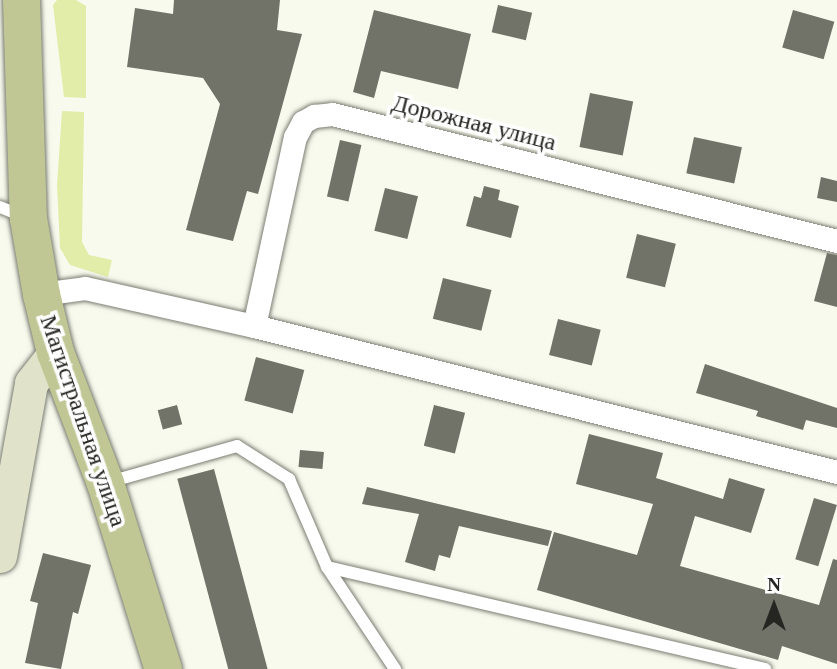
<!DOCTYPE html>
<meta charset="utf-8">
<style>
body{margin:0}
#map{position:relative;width:837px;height:669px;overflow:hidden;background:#f8faee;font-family:"Times New Roman",serif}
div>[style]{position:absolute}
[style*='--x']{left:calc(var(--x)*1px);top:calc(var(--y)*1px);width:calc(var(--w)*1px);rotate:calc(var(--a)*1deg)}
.green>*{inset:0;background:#e1eda8}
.building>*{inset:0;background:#717368;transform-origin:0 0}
.roads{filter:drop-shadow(0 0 2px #7b7d72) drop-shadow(0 0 2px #7b7d72)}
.lane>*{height:12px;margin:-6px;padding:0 6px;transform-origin:6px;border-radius:6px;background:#fff}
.street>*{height:23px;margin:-11.5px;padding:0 11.5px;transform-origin:11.5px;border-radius:11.5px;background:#fff}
.secondary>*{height:33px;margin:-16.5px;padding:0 16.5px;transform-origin:16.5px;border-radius:16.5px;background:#e0e3ca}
.primary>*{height:37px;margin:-18.5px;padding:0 18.5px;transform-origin:18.5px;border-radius:18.5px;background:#c0c795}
span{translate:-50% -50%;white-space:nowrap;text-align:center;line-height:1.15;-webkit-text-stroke:7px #fff;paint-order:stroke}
.street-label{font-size:24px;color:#252621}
.north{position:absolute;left:739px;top:571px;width:70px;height:70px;-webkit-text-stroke:5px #fff;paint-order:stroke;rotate:0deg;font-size:19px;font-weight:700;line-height:28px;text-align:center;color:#252621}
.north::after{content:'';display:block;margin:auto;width:24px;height:32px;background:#252621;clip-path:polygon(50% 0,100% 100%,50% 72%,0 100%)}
</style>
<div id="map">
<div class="green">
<div style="clip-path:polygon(57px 0,76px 0,86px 6px,86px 98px,64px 97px,53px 5px)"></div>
<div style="clip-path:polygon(62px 111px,84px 112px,82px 242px,89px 255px,112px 260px,108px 277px,70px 265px,60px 248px,57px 185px)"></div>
</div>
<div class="building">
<div style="clip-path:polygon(174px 0,280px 0,277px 30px,302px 34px,258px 194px,247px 191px,233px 241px,186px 230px,220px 104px,203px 78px,127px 67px,135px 8px,173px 14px)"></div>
<div style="left:498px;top:5px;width:35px;height:28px;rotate:13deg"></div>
<div style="clip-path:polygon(374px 10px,471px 34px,458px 89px,381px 71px,374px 98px,353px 92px)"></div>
<div style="left:793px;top:10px;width:43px;height:39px;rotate:16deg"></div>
<div style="left:590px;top:93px;width:44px;height:55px;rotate:11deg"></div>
<div style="left:694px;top:137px;width:49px;height:37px;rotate:12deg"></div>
<div style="left:340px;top:140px;width:22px;height:58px;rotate:13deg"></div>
<div style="clip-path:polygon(821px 177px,837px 181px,837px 202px,817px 198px)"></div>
<div style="clip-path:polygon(484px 186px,500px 190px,498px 200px,519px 206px,511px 238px,466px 226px,474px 196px,481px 198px)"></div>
<div style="left:385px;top:188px;width:34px;height:44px;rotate:14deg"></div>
<div style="left:637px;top:234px;width:40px;height:45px;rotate:14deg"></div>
<div style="clip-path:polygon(827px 253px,837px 255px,837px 307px,814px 301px)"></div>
<div style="left:443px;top:278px;width:50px;height:42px;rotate:14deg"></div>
<div style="left:558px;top:319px;width:44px;height:37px;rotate:14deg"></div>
<div style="left:256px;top:357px;width:50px;height:45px;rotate:15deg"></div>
<div style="clip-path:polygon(705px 364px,837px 408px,837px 428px,806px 420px,803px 430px,756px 416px,758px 411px,696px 393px)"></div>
<div style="left:177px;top:405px;width:20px;height:20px;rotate:75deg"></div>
<div style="left:434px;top:405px;width:32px;height:42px;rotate:14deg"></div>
<div style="clip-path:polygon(589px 434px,663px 453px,656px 478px,723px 499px,729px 478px,765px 489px,751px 533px,695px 516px,680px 566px,819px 605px,833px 559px,837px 560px,837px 664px,782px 646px,778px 660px,537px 590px,554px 532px,637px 555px,653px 504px,576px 484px)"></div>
<div style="left:300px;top:450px;width:24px;height:17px;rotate:5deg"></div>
<div style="left:214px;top:469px;width:207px;height:38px;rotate:75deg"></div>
<div style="clip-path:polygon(367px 487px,552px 531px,548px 546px,459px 526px,450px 558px,439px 555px,435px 571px,405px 562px,419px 514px,362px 504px)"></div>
<div style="left:814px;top:498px;width:24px;height:64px;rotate:17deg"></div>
<div style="clip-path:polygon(43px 553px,91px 565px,78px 614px,73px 612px,61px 669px,25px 663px,38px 603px,30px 601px)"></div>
</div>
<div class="roads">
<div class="lane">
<div style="--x:0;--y:207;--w:24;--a:22"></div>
<div style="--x:109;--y:482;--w:133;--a:-15.7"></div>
<div style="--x:237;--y:446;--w:62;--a:32.4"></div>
<div style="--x:289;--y:479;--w:96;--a:66.6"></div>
<div style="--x:327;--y:567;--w:123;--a:56.3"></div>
<div style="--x:327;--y:567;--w:450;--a:13.1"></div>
</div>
<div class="street">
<div style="--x:41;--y:294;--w:44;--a:-7.8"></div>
<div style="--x:85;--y:288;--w:173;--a:12.7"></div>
<div style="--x:254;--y:326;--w:601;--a:14.06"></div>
<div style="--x:254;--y:326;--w:193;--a:-77.8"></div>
<div style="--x:295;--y:137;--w:17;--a:-62"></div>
<div style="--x:303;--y:122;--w:13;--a:-29"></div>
<div style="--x:314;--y:116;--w:18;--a:-6"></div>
<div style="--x:332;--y:114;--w:521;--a:14.12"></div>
</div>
<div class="secondary">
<div style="--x:0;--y:556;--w:176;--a:-79.8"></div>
<div style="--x:31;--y:383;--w:39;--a:-52"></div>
</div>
<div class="primary">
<div style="--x:21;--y:0;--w:218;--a:88.2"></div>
<div style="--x:28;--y:218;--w:77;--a:80.3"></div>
<div style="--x:41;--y:294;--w:60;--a:76.4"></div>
<div style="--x:55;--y:352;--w:140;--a:69.1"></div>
<div style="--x:105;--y:483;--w:195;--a:72.7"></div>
</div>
</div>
<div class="street-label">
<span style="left:474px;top:123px;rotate:14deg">Дорожная улица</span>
<span style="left:83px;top:421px;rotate:71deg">Магистральная улица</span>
</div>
<div class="north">N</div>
</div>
